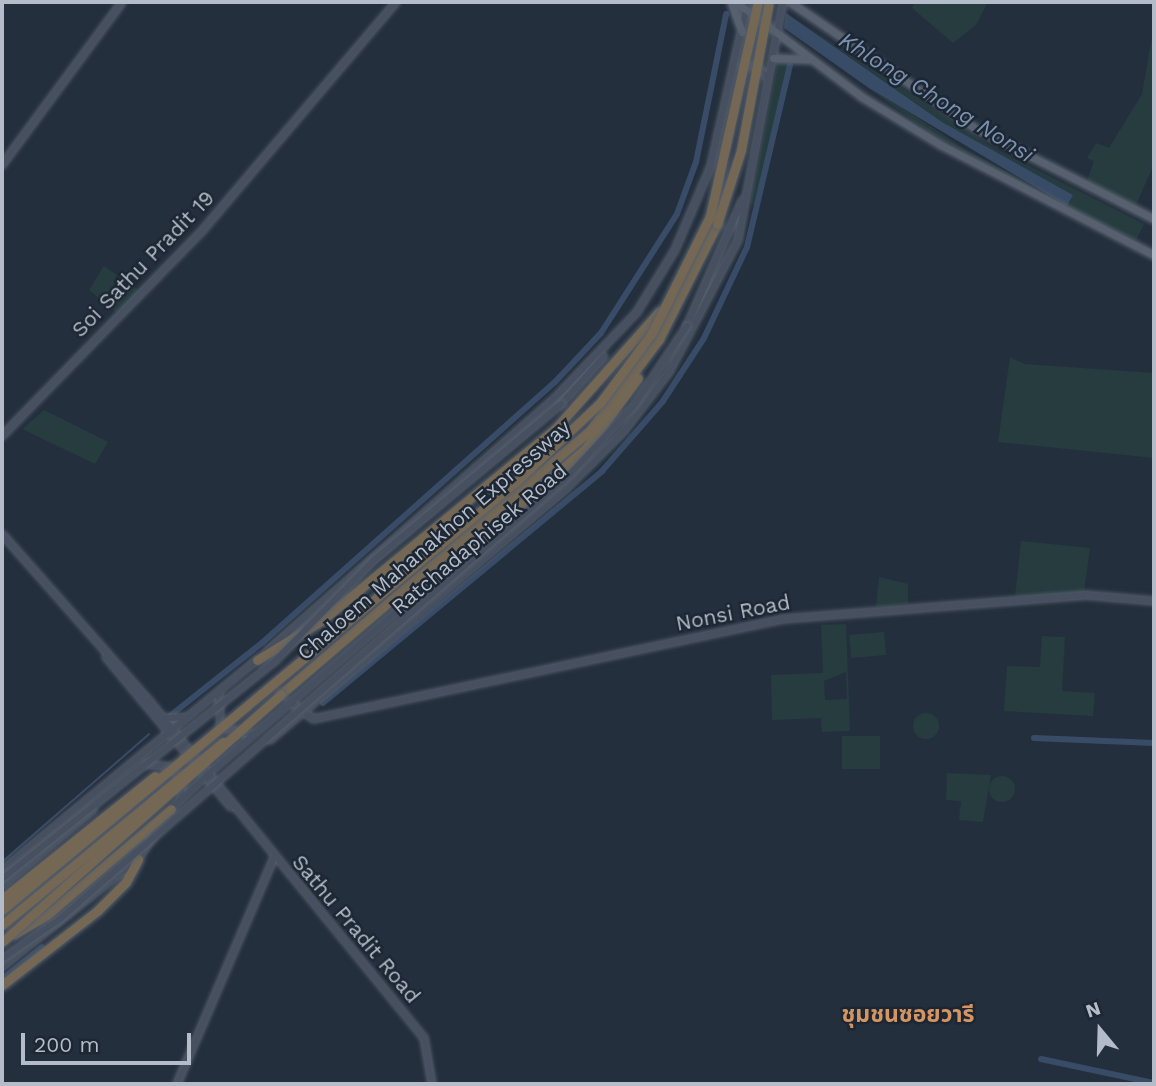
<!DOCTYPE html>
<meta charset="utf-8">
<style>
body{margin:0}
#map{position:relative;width:1156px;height:1086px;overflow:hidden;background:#242f3e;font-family:"Work Sans","Noto Sans Thai",sans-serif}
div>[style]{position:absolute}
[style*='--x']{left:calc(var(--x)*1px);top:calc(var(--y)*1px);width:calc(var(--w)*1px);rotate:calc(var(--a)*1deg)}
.green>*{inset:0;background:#263c3f;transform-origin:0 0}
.round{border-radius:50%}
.water>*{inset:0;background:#394c67}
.stream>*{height:2px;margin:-1px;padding:0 1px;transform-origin:1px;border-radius:1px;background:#394c67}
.canal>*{height:6px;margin:-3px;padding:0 3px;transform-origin:3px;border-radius:3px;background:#394c67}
.roads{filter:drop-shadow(0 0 2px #565f6c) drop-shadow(0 0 2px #565f6c)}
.secondary>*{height:6px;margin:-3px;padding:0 3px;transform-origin:3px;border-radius:3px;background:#465061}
.primary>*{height:7px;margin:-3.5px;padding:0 3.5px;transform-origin:3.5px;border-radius:3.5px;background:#56606e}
.highway>*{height:9px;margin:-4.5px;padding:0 4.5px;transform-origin:4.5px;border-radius:4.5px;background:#746855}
.bridges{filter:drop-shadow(0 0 2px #565f6c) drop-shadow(0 0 2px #565f6c)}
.secondary-bridge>*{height:6px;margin:-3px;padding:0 3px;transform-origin:3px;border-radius:3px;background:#465061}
.highway-bridge>*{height:9px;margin:-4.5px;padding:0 4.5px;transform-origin:4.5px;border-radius:4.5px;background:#746855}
span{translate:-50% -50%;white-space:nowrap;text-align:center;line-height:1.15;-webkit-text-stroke:5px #1d2633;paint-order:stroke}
.street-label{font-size:21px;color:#b4bcc9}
.water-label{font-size:23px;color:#7c92b1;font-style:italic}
.neighbourhood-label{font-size:23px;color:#d59563;font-weight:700}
.frame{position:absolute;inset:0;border:4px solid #b4bcc9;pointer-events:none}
.north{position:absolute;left:1065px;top:995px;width:70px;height:70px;-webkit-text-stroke:5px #1d2633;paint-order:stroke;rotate:341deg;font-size:19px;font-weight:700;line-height:28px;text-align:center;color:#b4bcc9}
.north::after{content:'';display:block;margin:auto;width:24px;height:32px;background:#b4bcc9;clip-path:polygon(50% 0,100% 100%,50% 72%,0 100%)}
.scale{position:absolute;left:21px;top:1033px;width:170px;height:32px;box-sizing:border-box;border:4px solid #b4bcc9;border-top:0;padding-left:9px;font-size:21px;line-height:24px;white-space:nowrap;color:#b4bcc9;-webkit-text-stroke:5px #1d2633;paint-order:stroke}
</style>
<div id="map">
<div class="green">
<div style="clip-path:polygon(915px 2px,988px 2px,976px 25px,953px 43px,912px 8px)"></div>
<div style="clip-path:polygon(794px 18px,992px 147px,1144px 224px,1136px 240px,1066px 208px,932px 134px,796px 36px,966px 150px,1067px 205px,1073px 195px,942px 122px)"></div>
<div style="clip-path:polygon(1154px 25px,1154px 164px,1135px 207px,1086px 184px,1094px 161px,1087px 158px,1096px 143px,1109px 148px,1142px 94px)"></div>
<div style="clip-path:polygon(789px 59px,771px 157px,756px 206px,750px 204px,778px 61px)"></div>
<div style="clip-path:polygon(104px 266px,140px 291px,118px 314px,89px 290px)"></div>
<div style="clip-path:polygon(1010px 357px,1024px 364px,1154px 373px,1154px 458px,998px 442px)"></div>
<div style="clip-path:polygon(44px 410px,108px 442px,95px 464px,22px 429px)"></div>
<div style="clip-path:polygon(1021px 541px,1090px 548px,1084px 592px,1015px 597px)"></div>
<div style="clip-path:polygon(879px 577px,908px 584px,908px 604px,876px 607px)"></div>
<div style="clip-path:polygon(evenodd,846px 624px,850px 731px,822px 732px,821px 718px,772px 720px,771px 675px,823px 673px,821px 625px,846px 624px,846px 672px,847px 699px,825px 700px,824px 681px,846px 672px)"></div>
<div style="left:884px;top:632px;width:23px;height:35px;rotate:85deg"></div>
<div style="clip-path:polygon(1042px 636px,1065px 637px,1062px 691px,1095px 693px,1093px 716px,1004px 711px,1007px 666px,1040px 667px)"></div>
<div class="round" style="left:913px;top:713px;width:26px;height:26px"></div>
<div style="left:842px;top:736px;width:38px;height:33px"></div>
<div style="clip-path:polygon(947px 773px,991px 775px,983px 822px,959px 820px,961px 801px,946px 800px)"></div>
<div class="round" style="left:989px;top:776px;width:26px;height:26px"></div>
</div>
<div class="water">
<div style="clip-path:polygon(786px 13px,942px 122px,1073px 195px,1067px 206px,869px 88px,784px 28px)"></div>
</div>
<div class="stream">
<div style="--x:2;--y:862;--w:195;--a:-41"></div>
</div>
<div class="canal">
<div style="--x:323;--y:703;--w:363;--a:-39.7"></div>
<div style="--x:602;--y:471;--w:93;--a:-48.9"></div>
<div style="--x:663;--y:401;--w:75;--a:-56.9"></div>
<div style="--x:704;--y:338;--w:101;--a:-64.7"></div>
<div style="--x:747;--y:247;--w:187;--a:-76.7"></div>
<div style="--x:171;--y:715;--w:117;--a:-38.4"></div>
<div style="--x:263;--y:642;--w:391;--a:-41.7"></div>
<div style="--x:555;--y:382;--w:67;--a:-46.8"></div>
<div style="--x:601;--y:333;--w:141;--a:-57.4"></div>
<div style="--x:677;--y:214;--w:55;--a:-69.9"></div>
<div style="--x:696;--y:162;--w:151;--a:-78.5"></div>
<div style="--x:1034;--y:738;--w:120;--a:2.4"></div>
<div style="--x:2;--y:979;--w:51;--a:-38.7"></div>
<div style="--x:1041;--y:1059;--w:116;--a:12"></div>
</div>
<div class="roads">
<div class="secondary">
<div style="--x:743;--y:66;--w:14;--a:0"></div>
<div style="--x:757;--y:66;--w:16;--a:50"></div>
<div style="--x:2;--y:165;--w:202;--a:-53.6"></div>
<div style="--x:687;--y:326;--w:137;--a:-66.3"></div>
<div style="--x:561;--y:404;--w:64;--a:-48.1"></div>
<div style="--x:2;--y:436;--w:286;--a:-45.7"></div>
<div style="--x:202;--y:231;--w:300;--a:-49.7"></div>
<div style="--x:2;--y:534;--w:224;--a:48.6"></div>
<div style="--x:150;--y:702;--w:434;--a:50.8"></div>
<div style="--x:424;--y:1038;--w:47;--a:80.1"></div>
<div style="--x:267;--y:651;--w:382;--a:-41.3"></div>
<div style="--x:554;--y:399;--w:120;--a:-46.3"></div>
<div style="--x:637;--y:312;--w:73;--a:-58.5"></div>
<div style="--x:675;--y:250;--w:91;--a:-66.8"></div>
<div style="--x:711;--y:166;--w:168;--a:-77.3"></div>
<div style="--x:106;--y:657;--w:195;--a:50.2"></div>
<div style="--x:219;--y:694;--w:34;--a:87"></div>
<div style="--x:221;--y:728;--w:32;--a:11"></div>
<div style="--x:290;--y:702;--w:29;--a:36"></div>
<div style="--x:313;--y:719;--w:481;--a:-12"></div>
<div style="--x:783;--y:619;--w:303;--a:-4.5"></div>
<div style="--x:1085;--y:595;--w:69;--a:5"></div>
<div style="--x:165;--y:718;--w:23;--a:-2"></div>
<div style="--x:270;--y:740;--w:388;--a:-40.3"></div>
<div style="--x:566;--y:489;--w:82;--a:-45"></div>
<div style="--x:624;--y:431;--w:74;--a:-52.7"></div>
<div style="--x:669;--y:372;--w:149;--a:-62.4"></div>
<div style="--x:738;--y:240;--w:242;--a:-79.3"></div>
<div style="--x:147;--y:764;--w:24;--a:7"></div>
<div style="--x:171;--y:767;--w:19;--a:55"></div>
<div style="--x:182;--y:783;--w:16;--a:94"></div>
<div style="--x:2;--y:870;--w:333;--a:-39.5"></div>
<div style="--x:2;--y:886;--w:119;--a:-39.9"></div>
<div style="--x:2;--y:967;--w:174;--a:-38.5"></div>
<div style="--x:138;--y:859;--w:60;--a:-56.6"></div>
<div style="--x:171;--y:809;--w:51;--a:-43.4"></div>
<div style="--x:208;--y:774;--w:336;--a:-40.7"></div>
<div style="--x:177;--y:1084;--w:246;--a:-66.8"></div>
</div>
<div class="primary">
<div style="--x:731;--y:2;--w:32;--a:70"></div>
<div style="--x:736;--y:2;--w:158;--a:37"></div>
<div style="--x:862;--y:97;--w:92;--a:31.3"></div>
<div style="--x:941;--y:145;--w:240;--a:27.3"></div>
<div style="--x:790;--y:2;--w:222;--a:34.3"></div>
<div style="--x:973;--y:127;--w:203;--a:26.9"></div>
<div style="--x:773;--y:58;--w:35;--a:2"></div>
</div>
<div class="highway">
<div style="--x:463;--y:555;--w:163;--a:-41"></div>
<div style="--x:586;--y:448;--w:87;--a:-53.4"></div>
<div style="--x:257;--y:660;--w:75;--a:-31.4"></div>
<div style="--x:321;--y:621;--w:303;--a:-39.4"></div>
<div style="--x:555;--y:429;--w:157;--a:-48.4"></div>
<div style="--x:281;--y:694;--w:408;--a:-40.5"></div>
<div style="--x:591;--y:429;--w:113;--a:-52.9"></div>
<div style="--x:659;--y:339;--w:129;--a:-63.2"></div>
<div style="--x:14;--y:934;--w:38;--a:-30"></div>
<div style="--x:47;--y:915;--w:163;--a:-40.5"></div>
<div style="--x:2;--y:985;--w:120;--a:-37.9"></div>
<div style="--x:97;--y:911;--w:41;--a:-45"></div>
<div style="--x:126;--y:882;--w:26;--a:-62"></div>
</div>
</div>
<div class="bridges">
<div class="secondary-bridge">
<div style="--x:2;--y:879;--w:348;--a:-38.6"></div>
<div style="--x:274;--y:662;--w:143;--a:-45.6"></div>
<div style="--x:374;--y:560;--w:244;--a:-39.8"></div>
<div style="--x:2;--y:959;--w:70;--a:-34.6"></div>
<div style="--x:60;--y:919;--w:677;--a:-41.11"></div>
<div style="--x:570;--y:474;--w:96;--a:-47.1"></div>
<div style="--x:635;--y:404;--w:94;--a:-56.3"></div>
</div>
<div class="highway-bridge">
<div style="--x:717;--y:224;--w:78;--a:-72"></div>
<div style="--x:741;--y:150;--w:151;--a:-79.3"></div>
<div style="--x:2;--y:899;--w:196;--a:-38.8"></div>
<div style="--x:2;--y:910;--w:672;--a:-39.81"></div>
<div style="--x:518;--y:480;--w:112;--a:-43.2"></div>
<div style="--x:600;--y:403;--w:87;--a:-53.4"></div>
<div style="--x:652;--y:333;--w:131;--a:-63.6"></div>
<div style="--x:710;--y:216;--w:219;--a:-77.4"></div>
<div style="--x:2;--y:925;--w:287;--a:-39.6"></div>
<div style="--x:2;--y:942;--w:373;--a:-41.6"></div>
</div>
</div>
<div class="street-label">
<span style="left:143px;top:264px;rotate:-46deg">Soi Sathu Pradit 19</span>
<span style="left:479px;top:539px;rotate:-40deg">Ratchadaphisek Road</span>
<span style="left:434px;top:540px;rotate:-41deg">Chaloem Mahanakhon Expressway</span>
<span style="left:733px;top:613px;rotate:-11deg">Nonsi Road</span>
<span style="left:356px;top:929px;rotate:50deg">Sathu Pradit Road</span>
</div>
<div class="water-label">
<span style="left:936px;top:98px;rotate:32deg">Khlong Chong Nonsi</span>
</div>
<div class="neighbourhood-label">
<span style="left:908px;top:1015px">ชุมชนซอยวารี</span>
</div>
<div class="frame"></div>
<div class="north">N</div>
<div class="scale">200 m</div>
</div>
